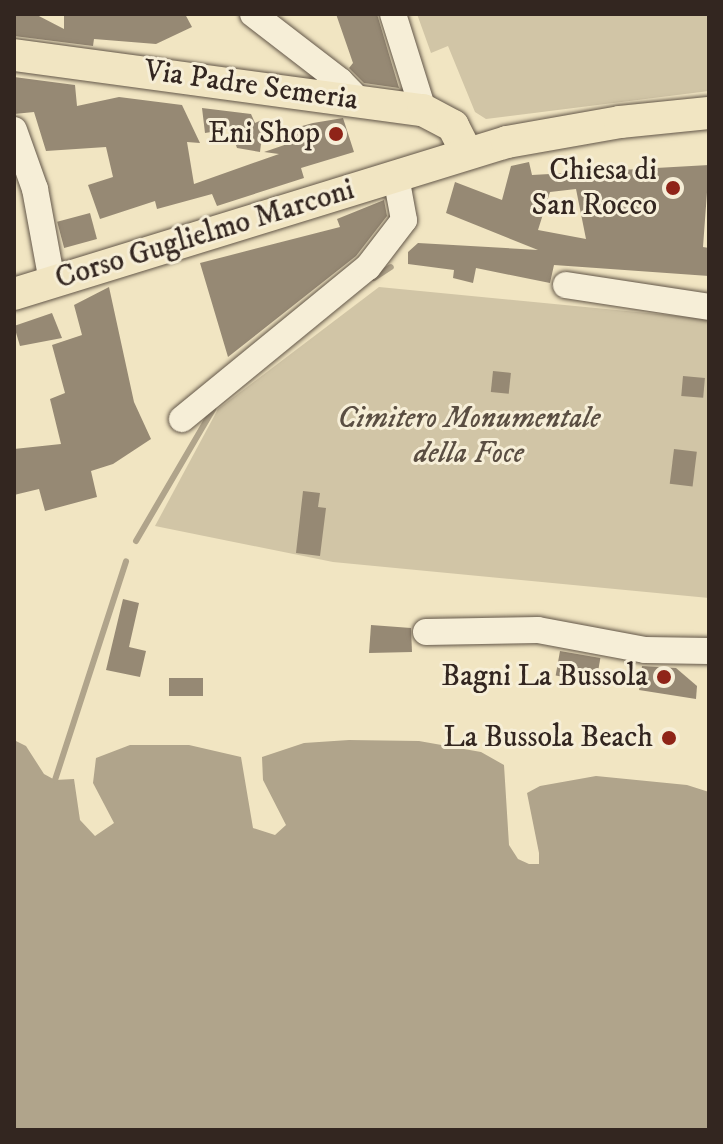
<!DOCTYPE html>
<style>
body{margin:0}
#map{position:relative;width:723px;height:1144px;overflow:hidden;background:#f1e5c2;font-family:"IM FELL DW Pica",serif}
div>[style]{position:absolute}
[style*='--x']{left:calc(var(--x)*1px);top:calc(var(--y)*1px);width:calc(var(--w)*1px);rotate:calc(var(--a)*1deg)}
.green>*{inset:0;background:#d1c5a6}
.water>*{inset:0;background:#b0a48b}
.stream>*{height:6px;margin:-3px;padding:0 3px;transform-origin:3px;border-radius:3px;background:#b0a48b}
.building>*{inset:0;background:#968974;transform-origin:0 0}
.roads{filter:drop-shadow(0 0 2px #625648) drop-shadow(0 0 2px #625648)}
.minor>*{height:26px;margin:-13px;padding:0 13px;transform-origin:13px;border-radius:13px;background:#f6eed7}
.major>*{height:32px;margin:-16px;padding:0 16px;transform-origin:16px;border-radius:16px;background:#f1e5c2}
.dots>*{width:22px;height:22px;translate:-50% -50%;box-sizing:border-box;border:4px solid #f6eed7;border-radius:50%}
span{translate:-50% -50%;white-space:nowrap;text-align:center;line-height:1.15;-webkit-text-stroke:6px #f6eed7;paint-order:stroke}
.street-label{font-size:30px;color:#332620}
.poi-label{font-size:30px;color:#332620}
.right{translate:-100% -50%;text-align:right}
.park-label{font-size:30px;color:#5a4e42;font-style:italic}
.frame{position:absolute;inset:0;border:16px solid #332620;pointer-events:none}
</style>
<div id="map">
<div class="green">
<div style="clip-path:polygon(417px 14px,709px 14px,709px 91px,486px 119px,475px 112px,448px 46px,431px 53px)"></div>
<div style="clip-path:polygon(379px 287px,709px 319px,709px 598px,333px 562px,155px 526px,218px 409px)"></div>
</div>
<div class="water">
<div style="clip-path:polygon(14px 740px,26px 746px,44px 774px,55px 780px,74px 779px,80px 820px,95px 836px,114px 823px,93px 783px,96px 758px,130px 745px,189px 745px,241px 757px,253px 828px,275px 835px,286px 825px,263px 780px,262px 757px,304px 743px,349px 740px,419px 741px,481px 752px,504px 765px,509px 845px,518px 859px,529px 864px,539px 864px,539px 853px,527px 793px,540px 786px,596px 776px,687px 785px,709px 792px,709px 1130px,14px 1130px)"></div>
</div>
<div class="stream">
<div style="--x:374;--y:278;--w:20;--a:-33"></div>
<div style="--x:136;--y:541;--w:153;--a:-59.7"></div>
<div style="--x:55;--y:780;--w:230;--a:-72"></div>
</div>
<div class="building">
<div style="clip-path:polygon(14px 14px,35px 14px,64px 29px,64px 14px,185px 14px,192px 27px,156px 44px,94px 39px,93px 46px,14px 36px)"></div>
<div style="clip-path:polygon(336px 14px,377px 14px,399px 88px,364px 83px,349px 68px,353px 63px)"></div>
<div style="clip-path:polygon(14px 77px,75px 85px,77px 106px,119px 97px,182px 105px,200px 143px,187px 142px,194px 184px,279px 154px,264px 152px,299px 140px,295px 128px,313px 123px,343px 118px,354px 152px,301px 168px,304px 178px,217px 206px,212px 194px,157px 209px,155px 201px,100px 219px,88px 185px,113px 177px,106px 147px,46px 151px,34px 112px,14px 114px)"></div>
<div style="clip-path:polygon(202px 108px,251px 114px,255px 123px,264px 119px,260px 152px,237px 148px,230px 129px,205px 133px)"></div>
<div style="clip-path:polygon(evenodd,529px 162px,532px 175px,709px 165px,703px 247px,709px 248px,709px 276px,554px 265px,550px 283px,476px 268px,473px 283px,453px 278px,454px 270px,408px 264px,408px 252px,418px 243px,538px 250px,446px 213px,455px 182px,502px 200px,511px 166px,529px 162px,576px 189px,586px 239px,538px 230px,550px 192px,576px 189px)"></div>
<div style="clip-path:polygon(384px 200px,387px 216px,356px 256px,228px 357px,200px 263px,340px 227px,337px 219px)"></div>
<div style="left:90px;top:213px;width:27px;height:34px;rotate:75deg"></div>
<div style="clip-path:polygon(109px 287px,134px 402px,151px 439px,113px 464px,91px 471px,97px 497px,45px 511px,39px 489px,14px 495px,14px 449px,61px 444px,50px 399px,65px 393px,52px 345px,82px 335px,74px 305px)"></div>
<div style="clip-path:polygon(52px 313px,62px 338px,20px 346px,14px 326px)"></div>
<div style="left:493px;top:371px;width:18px;height:21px;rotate:6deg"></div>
<div style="left:683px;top:376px;width:22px;height:20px;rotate:5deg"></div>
<div style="left:674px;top:449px;width:23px;height:35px;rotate:7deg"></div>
<div style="clip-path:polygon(303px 491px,320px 493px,318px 507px,326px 508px,320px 556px,296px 553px)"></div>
<div style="clip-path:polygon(123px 599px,139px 603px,129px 647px,146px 651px,140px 677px,106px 670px)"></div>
<div style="clip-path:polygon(371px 625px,411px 628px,412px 652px,369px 653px)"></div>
<div style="left:560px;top:651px;width:41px;height:25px;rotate:10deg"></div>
<div style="clip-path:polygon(642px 666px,676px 668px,697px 686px,696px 699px,639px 690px)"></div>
<div style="left:203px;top:678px;width:18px;height:34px;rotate:90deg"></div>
</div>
<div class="roads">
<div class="minor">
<div style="--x:253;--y:14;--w:110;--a:37.6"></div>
<div style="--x:340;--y:81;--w:28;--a:46"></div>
<div style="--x:393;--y:14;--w:101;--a:72.6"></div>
<div style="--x:14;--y:130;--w:63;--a:70.4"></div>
<div style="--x:35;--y:189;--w:95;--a:79.6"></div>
<div style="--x:566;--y:285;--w:145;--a:8.7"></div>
<div style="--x:182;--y:419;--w:240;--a:-39.3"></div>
<div style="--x:368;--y:267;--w:59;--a:-52.5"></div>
<div style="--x:404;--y:220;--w:44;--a:-100.5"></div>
<div style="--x:426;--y:632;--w:112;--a:-1"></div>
<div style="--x:538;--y:630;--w:109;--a:10.6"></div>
<div style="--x:645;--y:650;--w:64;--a:0.9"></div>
</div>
<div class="major">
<div style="--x:14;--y:55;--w:413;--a:7.7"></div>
<div style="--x:423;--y:110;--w:34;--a:28"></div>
<div style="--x:453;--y:126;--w:30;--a:63"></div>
<div style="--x:14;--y:294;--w:516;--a:-17.14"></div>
<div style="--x:507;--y:142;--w:115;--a:-10"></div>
<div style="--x:620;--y:122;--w:89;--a:-5.8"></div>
</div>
</div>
<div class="dots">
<div style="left:336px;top:134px;background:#8f2418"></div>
<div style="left:673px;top:188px;background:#8f2418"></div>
<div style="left:664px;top:677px;background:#8f2418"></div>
<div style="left:669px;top:738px;background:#8f2418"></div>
</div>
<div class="street-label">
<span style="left:251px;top:86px;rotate:8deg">Via Padre Semeria</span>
<span style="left:205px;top:235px;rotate:-17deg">Corso Guglielmo Marconi</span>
</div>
<div class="poi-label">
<span class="right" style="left:320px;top:134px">Eni Shop</span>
<span class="right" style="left:657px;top:188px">Chiesa di<br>San Rocco</span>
<span class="right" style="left:648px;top:677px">Bagni La Bussola</span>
<span class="right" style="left:653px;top:738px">La Bussola Beach</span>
</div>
<div class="park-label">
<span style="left:469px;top:436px">Cimitero Monumentale<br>della Foce</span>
</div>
<div class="frame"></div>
</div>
